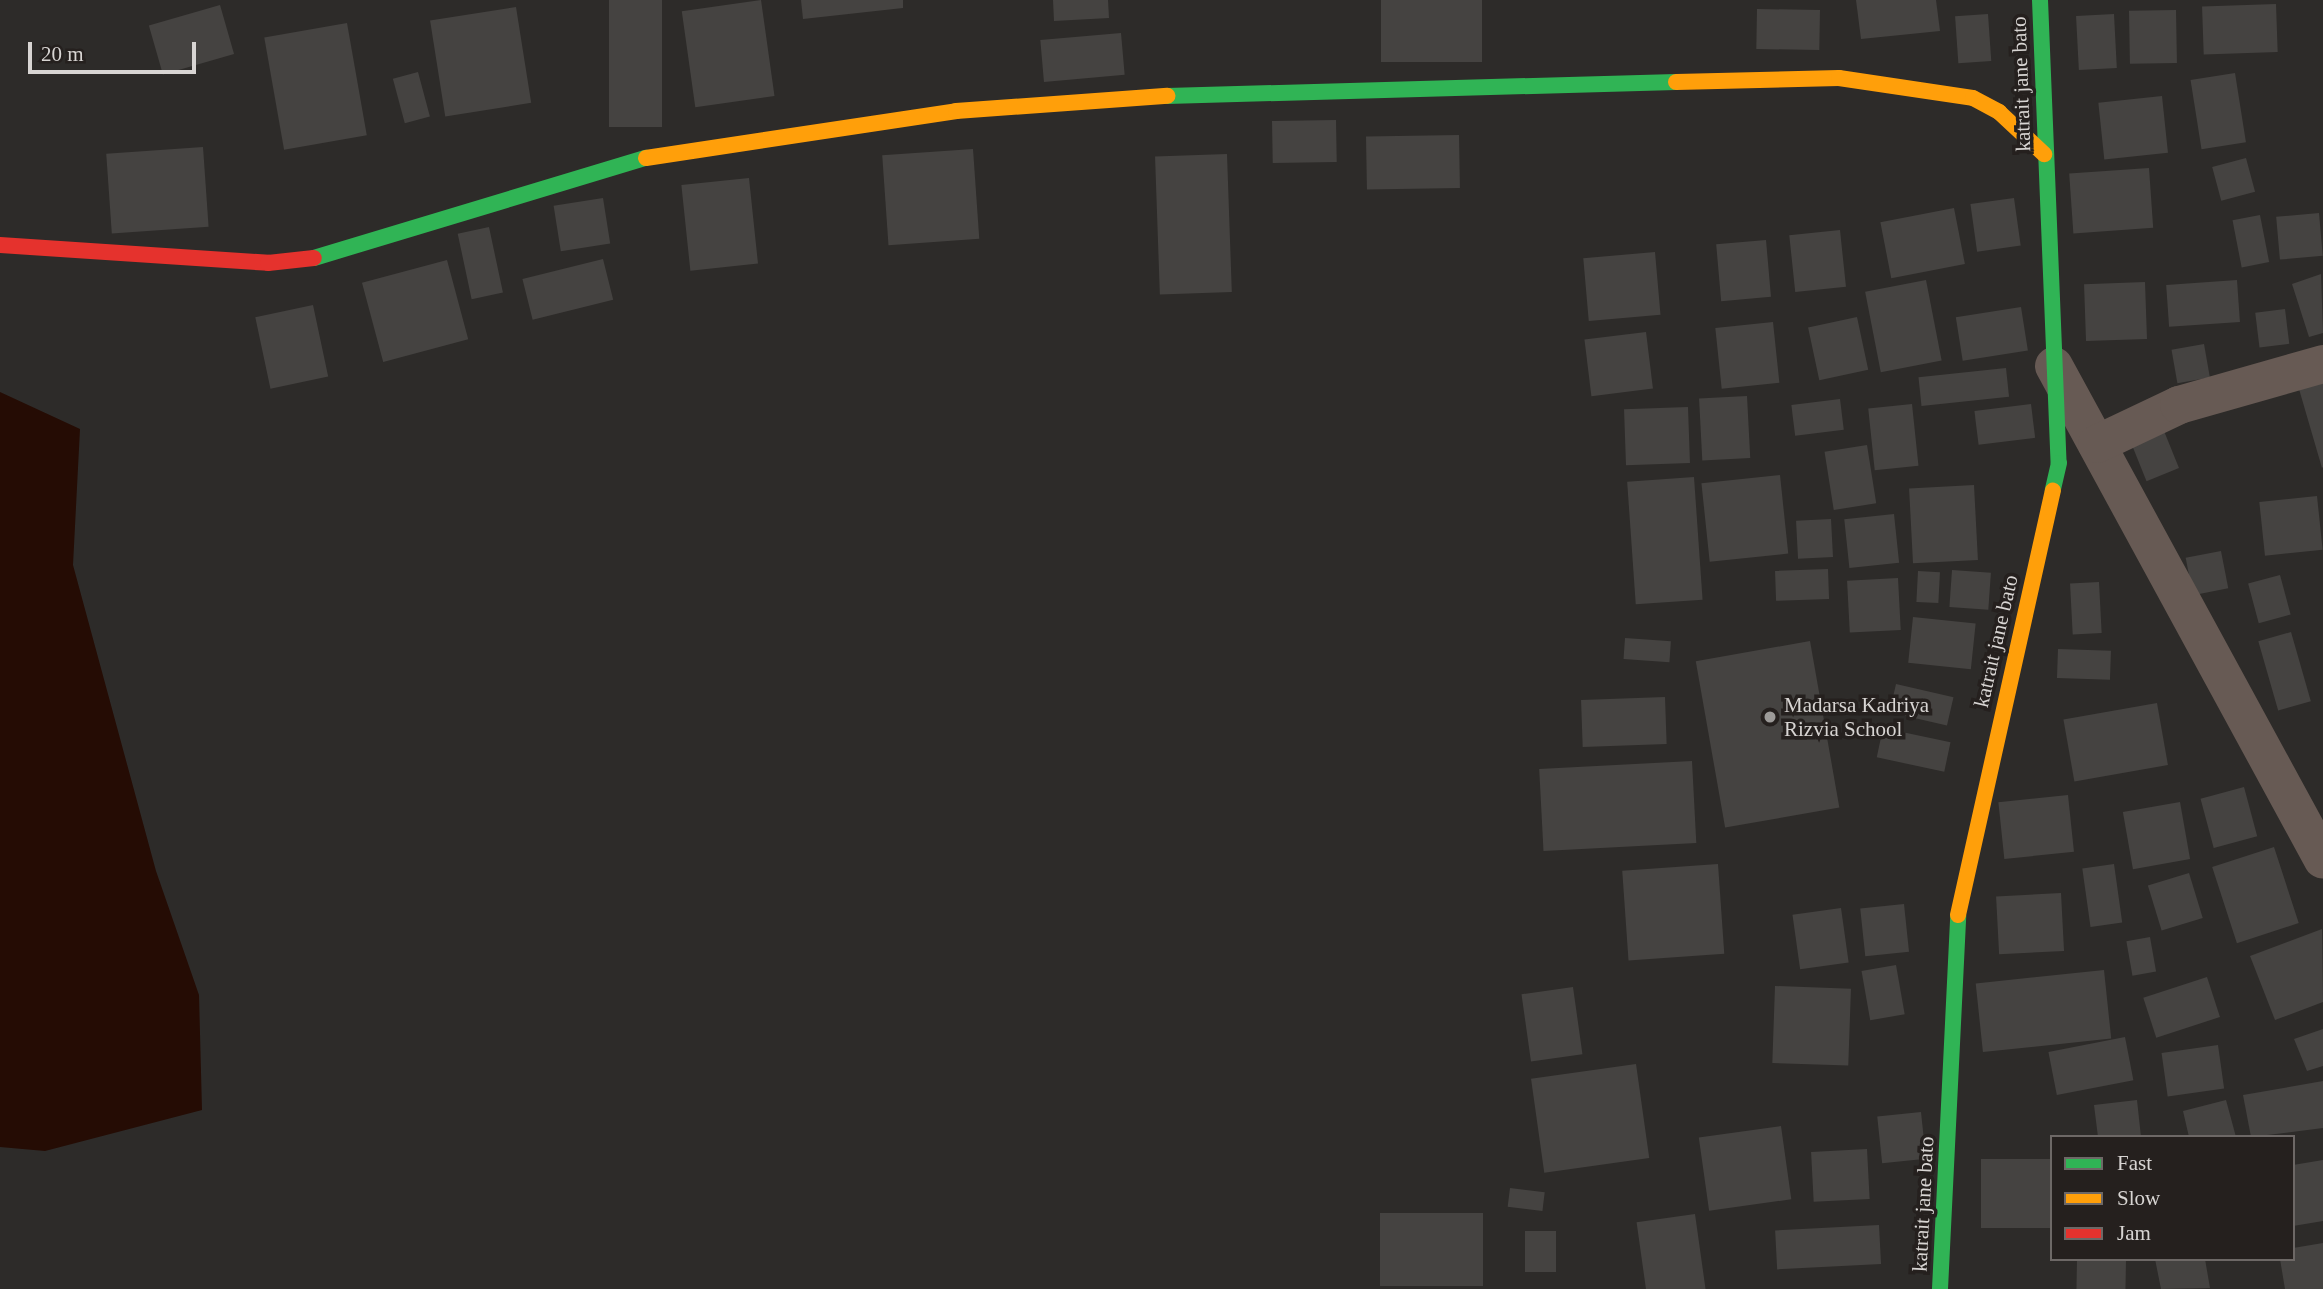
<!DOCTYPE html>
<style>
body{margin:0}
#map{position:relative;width:2323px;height:1289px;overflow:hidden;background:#2d2b29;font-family:Georgia,serif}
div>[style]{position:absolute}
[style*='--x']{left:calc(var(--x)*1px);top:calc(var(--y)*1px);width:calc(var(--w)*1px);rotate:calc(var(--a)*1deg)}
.water>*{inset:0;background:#250c04}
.building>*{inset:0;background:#454341;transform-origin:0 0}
.street>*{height:38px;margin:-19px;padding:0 19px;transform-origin:19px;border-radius:19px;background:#675a54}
.fast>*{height:16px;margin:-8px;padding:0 8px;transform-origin:8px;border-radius:8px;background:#30b455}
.slow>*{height:16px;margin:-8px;padding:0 8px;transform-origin:8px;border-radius:8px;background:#ff9f0a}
.jam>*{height:16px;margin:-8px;padding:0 8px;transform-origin:8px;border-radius:8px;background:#e5322d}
.dots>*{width:19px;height:19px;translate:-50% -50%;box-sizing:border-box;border:4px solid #25201e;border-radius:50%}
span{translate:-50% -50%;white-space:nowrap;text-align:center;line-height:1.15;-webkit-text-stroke:7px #25201e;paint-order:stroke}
.street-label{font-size:21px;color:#d8d5d3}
.poi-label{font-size:21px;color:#d8d5d3}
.left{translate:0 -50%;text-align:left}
.legend{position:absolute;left:2050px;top:1135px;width:245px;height:126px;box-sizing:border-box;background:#25201e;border:2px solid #6d6866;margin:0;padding:9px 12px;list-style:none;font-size:21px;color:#d8d5d3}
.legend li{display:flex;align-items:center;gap:14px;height:35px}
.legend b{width:35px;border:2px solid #6d6866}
.scale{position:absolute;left:28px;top:42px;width:168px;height:32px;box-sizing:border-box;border:4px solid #d8d5d3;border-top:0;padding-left:9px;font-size:21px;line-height:24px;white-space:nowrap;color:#d8d5d3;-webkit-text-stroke:5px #25201e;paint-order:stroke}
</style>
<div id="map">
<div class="water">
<div style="clip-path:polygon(0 392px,80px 429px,73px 565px,156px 871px,199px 995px,202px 1110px,45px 1151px,0 1147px)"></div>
</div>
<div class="building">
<div style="left:609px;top:0;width:53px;height:127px"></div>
<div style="left:761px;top:0;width:97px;height:80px;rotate:82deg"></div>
<div style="clip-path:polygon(801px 0,903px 0,903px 8px,803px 19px)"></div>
<div style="clip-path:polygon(1053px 0,1108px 0,1109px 18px,1054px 21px)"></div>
<div style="left:1381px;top:0;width:101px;height:62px"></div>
<div style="clip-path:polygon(1856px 0,1936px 0,1940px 31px,1861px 39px)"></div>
<div style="left:2276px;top:4px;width:48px;height:74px;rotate:88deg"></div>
<div style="left:220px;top:5px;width:51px;height:74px;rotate:74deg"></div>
<div style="left:516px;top:7px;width:97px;height:87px;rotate:81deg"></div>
<div style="left:1757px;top:9px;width:63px;height:40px;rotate:1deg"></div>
<div style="left:2176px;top:10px;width:53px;height:47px;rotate:89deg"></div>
<div style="left:1988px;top:14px;width:47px;height:33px;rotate:86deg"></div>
<div style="left:2114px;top:14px;width:54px;height:38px;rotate:87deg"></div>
<div style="left:347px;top:23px;width:114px;height:84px;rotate:80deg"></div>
<div style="left:1121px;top:33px;width:42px;height:81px;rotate:85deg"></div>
<div style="left:418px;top:72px;width:46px;height:26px;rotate:75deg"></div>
<div style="left:2235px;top:73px;width:70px;height:45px;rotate:81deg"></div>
<div style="left:2162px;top:96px;width:57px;height:64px;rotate:84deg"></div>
<div style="left:1336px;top:120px;width:42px;height:64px;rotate:89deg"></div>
<div style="left:1459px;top:135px;width:53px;height:93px;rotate:89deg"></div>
<div style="left:203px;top:147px;width:80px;height:97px;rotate:86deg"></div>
<div style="left:973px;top:149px;width:90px;height:91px;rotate:86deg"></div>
<div style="left:1227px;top:154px;width:138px;height:72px;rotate:88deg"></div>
<div style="left:2246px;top:158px;width:35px;height:35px;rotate:75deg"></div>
<div style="left:2149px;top:168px;width:60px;height:80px;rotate:86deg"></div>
<div style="left:749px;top:178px;width:86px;height:68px;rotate:84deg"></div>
<div style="left:603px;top:198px;width:46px;height:50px;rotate:81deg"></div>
<div style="left:2014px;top:198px;width:48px;height:44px;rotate:82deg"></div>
<div style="left:1954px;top:208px;width:57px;height:75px;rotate:79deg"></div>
<div style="left:2319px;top:213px;width:43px;height:43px;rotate:85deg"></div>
<div style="left:2260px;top:215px;width:48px;height:28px;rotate:79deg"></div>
<div style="left:489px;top:227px;width:67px;height:32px;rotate:78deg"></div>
<div style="left:1840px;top:230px;width:57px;height:51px;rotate:84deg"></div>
<div style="left:1766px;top:240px;width:57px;height:50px;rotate:85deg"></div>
<div style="left:1655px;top:252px;width:63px;height:72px;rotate:85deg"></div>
<div style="left:603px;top:259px;width:42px;height:83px;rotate:76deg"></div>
<div style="left:447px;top:260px;width:82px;height:88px;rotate:75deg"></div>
<div style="clip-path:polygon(2321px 274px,2323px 333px,2309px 337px,2292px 284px)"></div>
<div style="left:1926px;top:280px;width:82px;height:62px;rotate:79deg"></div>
<div style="left:2237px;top:280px;width:42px;height:71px;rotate:86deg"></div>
<div style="left:2145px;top:282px;width:57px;height:61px;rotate:88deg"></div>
<div style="left:313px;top:305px;width:73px;height:59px;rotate:78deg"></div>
<div style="left:2021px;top:307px;width:44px;height:66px;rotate:81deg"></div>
<div style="left:2285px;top:309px;width:35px;height:30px;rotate:83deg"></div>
<div style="left:1857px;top:317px;width:54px;height:50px;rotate:78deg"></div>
<div style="left:1773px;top:322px;width:61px;height:58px;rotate:84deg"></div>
<div style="left:1646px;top:332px;width:57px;height:62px;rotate:83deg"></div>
<div style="left:2204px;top:344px;width:34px;height:33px;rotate:80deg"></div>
<div style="left:2006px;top:368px;width:29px;height:88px;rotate:84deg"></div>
<div style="clip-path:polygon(2323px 382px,2323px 467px,2322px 468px,2299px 389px)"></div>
<div style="left:1747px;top:396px;width:62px;height:48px;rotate:87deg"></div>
<div style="left:1840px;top:399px;width:31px;height:49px;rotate:83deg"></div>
<div style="left:1912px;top:404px;width:62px;height:44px;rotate:84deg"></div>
<div style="left:2031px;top:404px;width:34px;height:57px;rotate:83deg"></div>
<div style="left:1688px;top:407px;width:56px;height:64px;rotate:88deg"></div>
<div style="left:2164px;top:431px;width:40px;height:35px;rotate:68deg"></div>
<div style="left:1867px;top:445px;width:59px;height:43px;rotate:81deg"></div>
<div style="left:1780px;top:475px;width:79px;height:79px;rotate:84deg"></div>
<div style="left:1694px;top:477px;width:123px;height:67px;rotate:86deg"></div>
<div style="left:1974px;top:485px;width:75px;height:65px;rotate:87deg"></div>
<div style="left:2317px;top:496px;width:54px;height:58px;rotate:84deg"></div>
<div style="left:1894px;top:514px;width:49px;height:50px;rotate:84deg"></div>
<div style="left:1831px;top:519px;width:38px;height:35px;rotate:87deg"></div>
<div style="left:2221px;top:551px;width:38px;height:36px;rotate:79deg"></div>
<div style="left:1828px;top:569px;width:30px;height:53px;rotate:88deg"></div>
<div style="left:1952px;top:570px;width:39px;height:37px;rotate:4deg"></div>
<div style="left:1918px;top:571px;width:22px;height:31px;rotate:3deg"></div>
<div style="left:2280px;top:575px;width:41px;height:33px;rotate:75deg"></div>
<div style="left:1898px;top:578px;width:52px;height:51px;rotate:87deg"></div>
<div style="left:2099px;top:582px;width:51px;height:29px;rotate:87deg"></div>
<div style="left:1913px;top:617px;width:63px;height:46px;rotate:6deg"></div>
<div style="left:2291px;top:632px;width:72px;height:34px;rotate:74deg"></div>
<div style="left:1625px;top:638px;width:46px;height:21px;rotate:4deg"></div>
<div style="left:1810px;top:641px;width:169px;height:116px;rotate:80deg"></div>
<div style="left:2058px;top:649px;width:53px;height:29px;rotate:2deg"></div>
<div style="left:1896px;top:684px;width:59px;height:29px;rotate:13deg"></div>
<div style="left:1665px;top:697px;width:47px;height:84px;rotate:88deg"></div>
<div style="left:2157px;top:703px;width:63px;height:95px;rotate:80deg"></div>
<div style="left:1883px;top:728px;width:69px;height:30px;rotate:12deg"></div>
<div style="left:1692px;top:761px;width:82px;height:153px;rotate:87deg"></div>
<div style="left:2244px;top:787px;width:51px;height:45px;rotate:75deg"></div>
<div style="left:2068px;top:795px;width:57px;height:70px;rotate:84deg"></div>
<div style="left:2180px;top:802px;width:58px;height:58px;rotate:80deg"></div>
<div style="left:2274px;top:847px;width:80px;height:65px;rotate:72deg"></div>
<div style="left:1718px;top:864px;width:90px;height:96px;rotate:86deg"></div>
<div style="left:2114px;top:864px;width:59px;height:32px;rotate:82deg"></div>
<div style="left:2189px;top:873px;width:47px;height:43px;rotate:73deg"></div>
<div style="left:2061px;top:893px;width:58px;height:65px;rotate:87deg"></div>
<div style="left:1904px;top:904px;width:48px;height:44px;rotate:84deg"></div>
<div style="left:1841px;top:908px;width:55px;height:49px;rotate:82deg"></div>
<div style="clip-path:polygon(2322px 929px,2323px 1002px,2275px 1020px,2250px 956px)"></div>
<div style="left:2150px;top:937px;width:35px;height:24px;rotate:80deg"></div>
<div style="left:1896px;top:965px;width:50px;height:35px;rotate:80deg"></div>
<div style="left:2104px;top:970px;width:69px;height:129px;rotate:84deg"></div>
<div style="left:2207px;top:977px;width:42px;height:67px;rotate:72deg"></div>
<div style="left:1775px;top:986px;width:76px;height:77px;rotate:2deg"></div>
<div style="left:1573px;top:987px;width:68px;height:52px;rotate:82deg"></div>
<div style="clip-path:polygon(2323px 1029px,2323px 1066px,2307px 1071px,2294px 1039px)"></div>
<div style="left:2125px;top:1037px;width:44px;height:78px;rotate:79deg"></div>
<div style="left:2218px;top:1045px;width:44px;height:57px;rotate:82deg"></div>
<div style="left:1636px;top:1064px;width:95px;height:106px;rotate:82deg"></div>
<div style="clip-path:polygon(2323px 1081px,2323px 1128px,2251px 1137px,2243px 1095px)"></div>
<div style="clip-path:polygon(2137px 1100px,2141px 1137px,2098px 1137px,2094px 1105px)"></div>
<div style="clip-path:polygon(2226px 1100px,2236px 1137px,2189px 1137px,2183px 1111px)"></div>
<div style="left:1921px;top:1112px;width:47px;height:44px;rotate:84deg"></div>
<div style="left:1781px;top:1126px;width:74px;height:83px;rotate:82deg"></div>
<div style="left:1867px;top:1149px;width:50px;height:56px;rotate:87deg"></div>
<div style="left:2052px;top:1159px;width:69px;height:71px;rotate:90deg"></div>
<div style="clip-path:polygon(2323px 1160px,2323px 1221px,2293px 1226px,2293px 1165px)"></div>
<div style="left:1510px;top:1188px;width:35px;height:19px;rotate:7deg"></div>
<div style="left:1380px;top:1213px;width:103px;height:73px"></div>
<div style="left:1695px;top:1214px;width:76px;height:59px;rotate:82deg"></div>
<div style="left:1879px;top:1225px;width:39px;height:104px;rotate:87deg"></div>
<div style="left:1525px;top:1231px;width:31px;height:41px"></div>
<div style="clip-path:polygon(2323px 1243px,2323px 1289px,2285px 1289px,2280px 1259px,2293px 1259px,2293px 1248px)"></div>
<div style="left:2077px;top:1259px;width:49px;height:30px;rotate:1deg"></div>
<div style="clip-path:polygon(2155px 1259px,2205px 1259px,2210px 1288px,2161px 1289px)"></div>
</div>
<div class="street">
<div style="--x:2054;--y:366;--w:562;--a:61.43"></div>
<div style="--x:2097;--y:444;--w:91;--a:-25.4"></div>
<div style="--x:2179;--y:405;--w:150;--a:-15.9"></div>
</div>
<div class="fast">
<div style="--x:2040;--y:0;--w:463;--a:87.7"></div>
<div style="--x:2059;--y:463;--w:28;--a:103"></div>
<div style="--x:1167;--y:96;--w:509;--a:-1.58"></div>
<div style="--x:314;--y:258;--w:347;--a:-16.8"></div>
<div style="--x:1940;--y:1289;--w:374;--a:-87.2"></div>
</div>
<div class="slow">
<div style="--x:1676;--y:82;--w:163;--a:-1.4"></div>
<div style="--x:1839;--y:78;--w:135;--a:8.5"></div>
<div style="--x:1973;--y:98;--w:30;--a:28"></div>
<div style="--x:1999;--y:112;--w:62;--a:43"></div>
<div style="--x:646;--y:158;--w:314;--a:-8.6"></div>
<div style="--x:956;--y:111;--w:212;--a:-4.1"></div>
<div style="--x:1958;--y:915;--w:435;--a:-77.4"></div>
</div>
<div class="jam">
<div style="--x:0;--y:245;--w:269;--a:3.8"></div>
<div style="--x:268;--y:263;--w:46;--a:-6.2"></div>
</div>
<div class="dots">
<div style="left:1770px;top:717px;background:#9c9a98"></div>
</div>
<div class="street-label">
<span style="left:2021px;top:84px;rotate:-92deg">katrait jane bato</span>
<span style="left:1996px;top:641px;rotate:-77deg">katrait jane bato</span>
<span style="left:1923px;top:1204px;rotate:-87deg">katrait jane bato</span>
</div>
<div class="poi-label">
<span class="left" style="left:1784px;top:717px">Madarsa Kadriya<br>Rizvia School</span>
</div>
<ul class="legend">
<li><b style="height:9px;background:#30b455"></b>Fast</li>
<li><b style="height:9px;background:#ff9f0a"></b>Slow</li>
<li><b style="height:9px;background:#e5322d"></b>Jam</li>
</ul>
<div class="scale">20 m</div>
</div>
